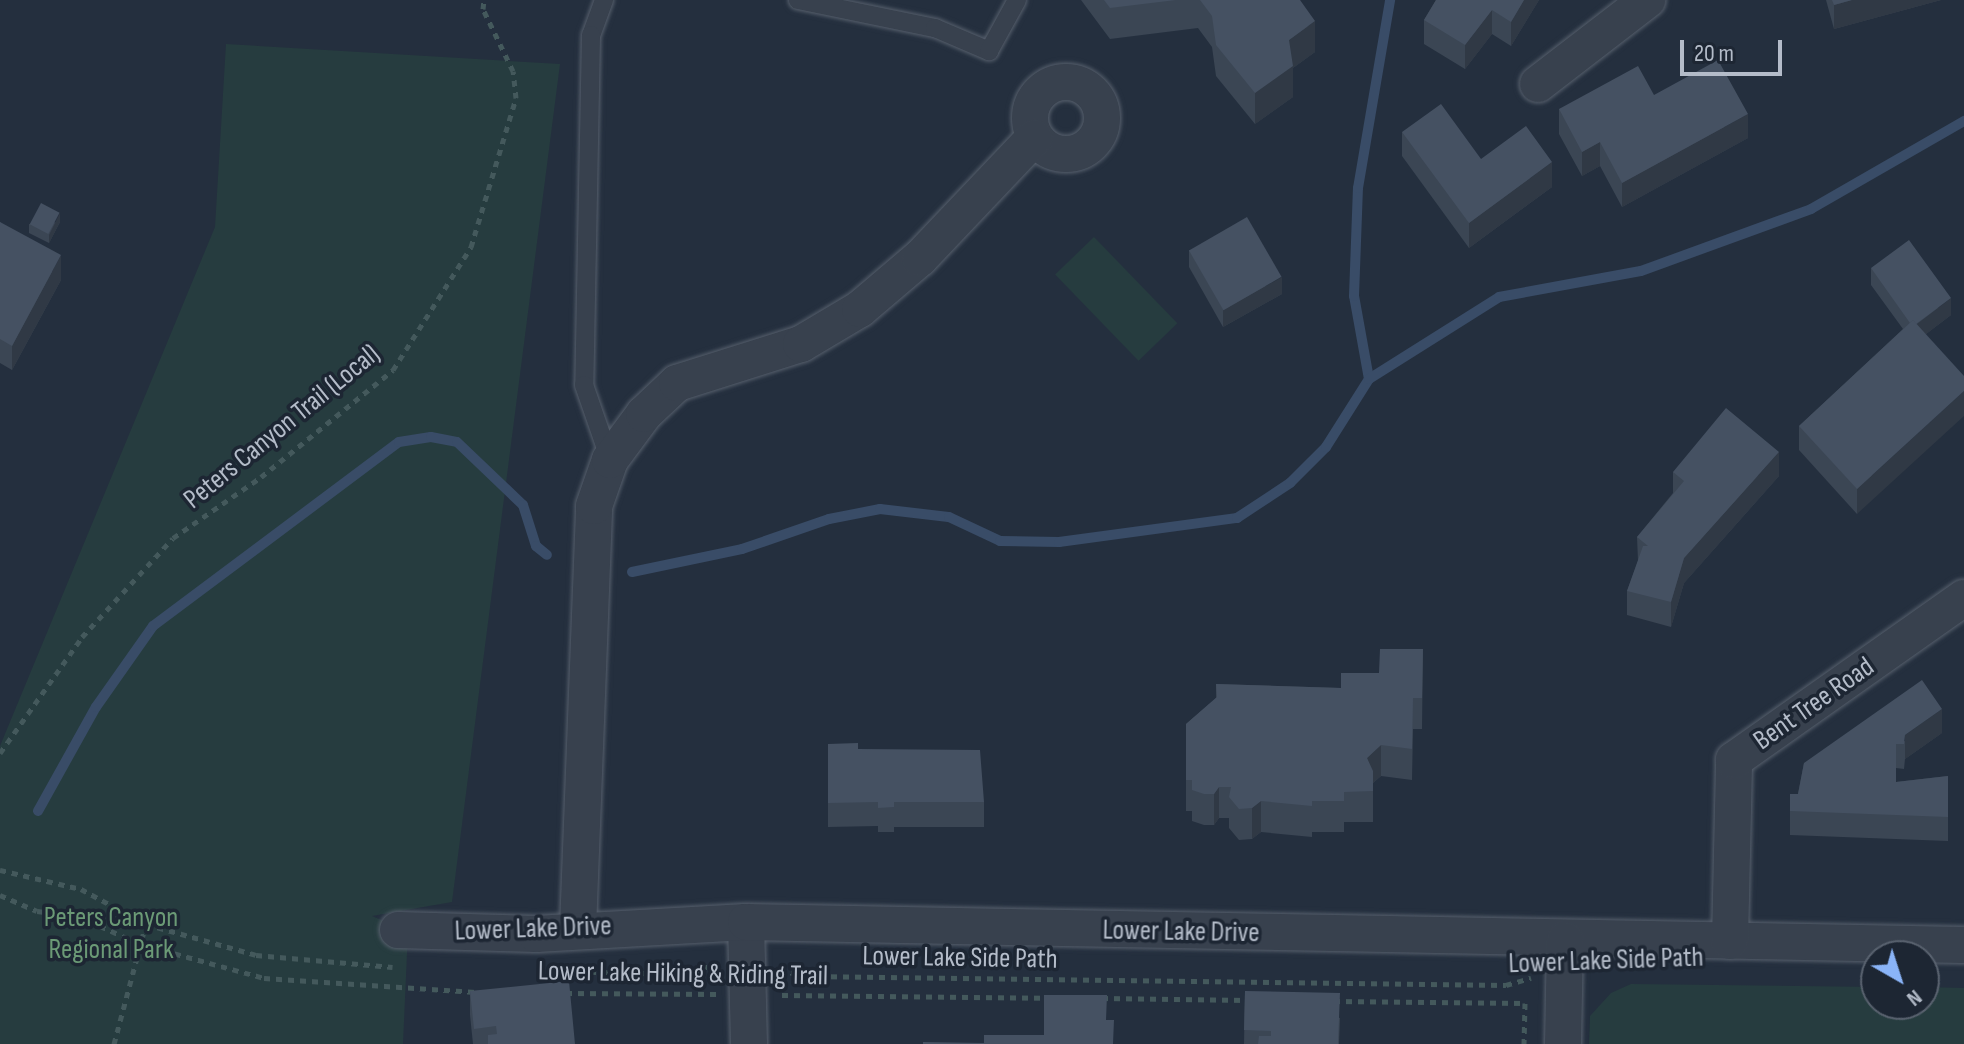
<!DOCTYPE html>
<style>
body{margin:0}
#map{position:relative;width:1964px;height:1044px;overflow:hidden;background:#242f3e;font-family:"Sofia Sans Condensed",sans-serif}
div>[style]{position:absolute}
[style*='--x']{left:calc(var(--x)*1px);top:calc(var(--y)*1px);width:calc(var(--w)*1px);rotate:calc(var(--a)*1deg)}
.green>*{inset:0;background:#263c3f;transform-origin:0 0}
.stream>*{height:10px;margin:-5px;padding:0 5px;transform-origin:5px;border-radius:5px;background:#394c67}
.path>*{height:5px;margin-top:-2.5px;transform-origin:0;background:repeating-linear-gradient(90deg,#44595c 0 6px,transparent 0 12px)}
.roads{filter:drop-shadow(0 0 2px #565f6c) drop-shadow(0 0 2px #565f6c)}
.service>*{height:18px;margin:-9px;padding:0 9px;transform-origin:9px;border-radius:9px;background:#38414e}
.minor>*{height:36px;margin:-18px;padding:0 18px;transform-origin:18px;border-radius:18px;background:#38414e}
.minor>.ring{margin:-18px;padding:0;box-sizing:content-box;background:none;border:36px solid #38414e;border-radius:50%}
.wall>*{inset:0;background:#3b4654}
.shaded-wall>*{inset:0;background:#303945}
.building>*{inset:0;background:#455162;transform-origin:0 0}
span{translate:-50% -50%;white-space:nowrap;text-align:center;line-height:1.15;-webkit-text-stroke:7px #1d2633;paint-order:stroke}
.street-label{font-size:28px;color:#b4bcc9}
.park-label{font-size:28px;color:#6b9a76}
.north{position:absolute;left:1860px;top:940px;width:80px;height:80px;box-sizing:border-box;background:#1d2633;border:2px solid #59626f;border-radius:50%;rotate:141deg;font-size:22px;font-weight:700;line-height:32px;text-align:center;color:#b4bcc9}
.north::after{content:'';display:block;margin:auto;width:28px;height:36px;background:#8ab4f8;clip-path:polygon(50% 0,100% 100%,50% 72%,0 100%)}
.scale{position:absolute;left:1680px;top:40px;width:102px;height:36px;box-sizing:border-box;border:4px solid #b4bcc9;border-top:0;padding-left:10px;font-size:24px;line-height:28px;white-space:nowrap;color:#b4bcc9;-webkit-text-stroke:6px #1d2633;paint-order:stroke}
</style>
<div id="map">
<div class="green">
<div style="clip-path:polygon(226px 44px,560px 64px,452px 902px,372px 916px,408px 931px,403px 1044px,0 1044px,0 746px,215px 227px)"></div>
<div style="left:1094px;top:237px;width:120px;height:54px;rotate:46deg"></div>
<div style="clip-path:polygon(1631px 984px,1876px 987px,1876px 1004px,1924px 1004px,1924px 987px,1964px 988px,1964px 1044px,1589px 1044px,1590px 1016px,1611px 993px)"></div>
</div>
<div class="stream">
<div style="--x:1369;--y:379;--w:84;--a:-100.2"></div>
<div style="--x:1354;--y:296;--w:108;--a:-87.9"></div>
<div style="--x:1358;--y:188;--w:191;--a:-80.3"></div>
<div style="--x:632;--y:572;--w:112;--a:-11.8"></div>
<div style="--x:742;--y:549;--w:92;--a:-19"></div>
<div style="--x:829;--y:519;--w:52;--a:-11.1"></div>
<div style="--x:880;--y:509;--w:69;--a:6.6"></div>
<div style="--x:949;--y:517;--w:56;--a:25.2"></div>
<div style="--x:1000;--y:541;--w:59;--a:1"></div>
<div style="--x:1059;--y:542;--w:180;--a:-7.7"></div>
<div style="--x:1237;--y:518;--w:64;--a:-33.4"></div>
<div style="--x:1290;--y:483;--w:51;--a:-45"></div>
<div style="--x:1326;--y:447;--w:80;--a:-57.7"></div>
<div style="--x:1369;--y:379;--w:154;--a:-32.2"></div>
<div style="--x:1499;--y:297;--w:144;--a:-10.4"></div>
<div style="--x:1641;--y:271;--w:181;--a:-20"></div>
<div style="--x:1811;--y:209;--w:177;--a:-29.9"></div>
<div style="--x:38;--y:811;--w:119;--a:-60.9"></div>
<div style="--x:96;--y:707;--w:99;--a:-54.9"></div>
<div style="--x:153;--y:626;--w:307;--a:-36.8"></div>
<div style="--x:399;--y:442;--w:32;--a:-9"></div>
<div style="--x:431;--y:437;--w:26;--a:11"></div>
<div style="--x:457;--y:442;--w:91;--a:43.7"></div>
<div style="--x:523;--y:505;--w:43;--a:72.4"></div>
<div style="--x:536;--y:546;--w:14;--a:39"></div>
</div>
<div class="path">
<div style="--x:0;--y:753;--w:142;--a:-54.7"></div>
<div style="--x:82;--y:637;--w:134;--a:-47.4"></div>
<div style="--x:173;--y:538;--w:107;--a:-34.7"></div>
<div style="--x:261;--y:477;--w:170;--a:-39"></div>
<div style="--x:393;--y:370;--w:146;--a:-57.6"></div>
<div style="--x:471;--y:247;--w:156;--a:-73.2"></div>
<div style="--x:516;--y:98;--w:27;--a:-96"></div>
<div style="--x:513;--y:71;--w:69;--a:-115.8"></div>
<div style="--x:483;--y:9;--w:9;--a:-84"></div>
<div style="--x:0;--y:870;--w:83;--a:13.2"></div>
<div style="--x:81;--y:889;--w:74;--a:28.3"></div>
<div style="--x:146;--y:924;--w:114;--a:15.7"></div>
<div style="--x:256;--y:955;--w:137;--a:5"></div>
<div style="--x:0;--y:895;--w:40;--a:23.4"></div>
<div style="--x:37;--y:911;--w:41;--a:7"></div>
<div style="--x:78;--y:916;--w:68;--a:24.3"></div>
<div style="--x:140;--y:944;--w:129;--a:15.3"></div>
<div style="--x:264;--y:978;--w:212;--a:3.8"></div>
<div style="--x:779;--y:970;--w:29;--a:12"></div>
<div style="--x:807;--y:976;--w:699;--a:0.74"></div>
<div style="--x:1506;--y:985;--w:26;--a:-16"></div>
<div style="--x:554;--y:971;--w:139;--a:1.2"></div>
<div style="--x:693;--y:974;--w:11;--a:-41"></div>
<div style="--x:701;--y:967;--w:12;--a:0"></div>
<div style="--x:566;--y:993;--w:150;--a:0.4"></div>
<div style="--x:782;--y:995;--w:266;--a:0.6"></div>
<div style="--x:1102;--y:998;--w:146;--a:0.8"></div>
<div style="--x:1334;--y:1001;--w:191;--a:0.6"></div>
<div style="--x:1525;--y:1003;--w:41;--a:91.4"></div>
<div style="--x:114;--y:1044;--w:124;--a:-75.1"></div>
</div>
<div class="roads">
<div class="service">
<div style="--x:604;--y:0;--w:37;--a:110"></div>
<div style="--x:591;--y:35;--w:350;--a:91.1"></div>
<div style="--x:584;--y:385;--w:79;--a:70.9"></div>
<div style="--x:798;--y:0;--w:140;--a:11.6"></div>
<div style="--x:935;--y:28;--w:59;--a:23.1"></div>
<div style="--x:989;--y:51;--w:58;--a:-61.2"></div>
</div>
<div class="minor">
<div class="ring" style="left:1030px;top:82px;width:36px;height:36px"></div>
<div style="--x:1538;--y:84;--w:138;--a:-37.6"></div>
<div style="--x:746;--y:922;--w:122;--a:88.6"></div>
<div style="--x:578;--y:928;--w:422;--a:-87.8"></div>
<div style="--x:594;--y:506;--w:49;--a:-70.8"></div>
<div style="--x:610;--y:460;--w:57;--a:-53.5"></div>
<div style="--x:644;--y:414;--w:45;--a:-43.2"></div>
<div style="--x:677;--y:383;--w:130;--a:-17.5"></div>
<div style="--x:801;--y:344;--w:69;--a:-30.7"></div>
<div style="--x:860;--y:309;--w:79;--a:-40.4"></div>
<div style="--x:920;--y:258;--w:166;--a:-46.5"></div>
<div style="--x:398;--y:930;--w:138;--a:1.7"></div>
<div style="--x:536;--y:934;--w:210;--a:-3.3"></div>
<div style="--x:746;--y:922;--w:1218;--a:1.08"></div>
<div style="--x:1730;--y:941;--w:181;--a:-88.7"></div>
<div style="--x:1734;--y:760;--w:281;--a:-35.2"></div>
<div style="--x:1563;--y:1044;--w:104;--a:-88.9"></div>
</div>
</div>
<div class="wall">
<div style="clip-path:polygon(1081px 0,1300px 0,1315px 52px,1293px 68px,1293px 97px,1255px 124px,1216px 76px,1212px 47px,1198px 28px,1110px 39px)"></div>
<div style="clip-path:polygon(1436px 0,1539px 0,1511px 46px,1492px 34px,1465px 69px,1424px 44px,1424px 20px)"></div>
<div style="clip-path:polygon(1826px 0,1941px 0,1834px 29px)"></div>
<div style="clip-path:polygon(1654px 95px,1748px 138px,1622px 207px,1600px 166px,1582px 176px,1559px 134px,1559px 109px)"></div>
<div style="clip-path:polygon(1402px 132px,1481px 159px,1552px 187px,1469px 248px,1402px 156px)"></div>
<div style="clip-path:polygon(0 222px,61px 280px,12px 370px,0 363px)"></div>
<div style="clip-path:polygon(60px 222px,49px 243px,29px 233px,29px 224px)"></div>
<div style="clip-path:polygon(1189px 250px,1282px 294px,1223px 327px,1189px 267px)"></div>
<div style="clip-path:polygon(1871px 268px,1951px 315px,1926px 334px,1857px 514px,1799px 450px,1799px 426px,1903px 329px,1871px 285px)"></div>
<div style="clip-path:polygon(1673px 472px,1779px 476px,1684px 583px,1671px 627px,1627px 615px,1627px 591px,1638px 561px,1637px 537px,1673px 493px)"></div>
<div style="clip-path:polygon(1423px 649px,1422px 729px,1413px 729px,1412px 780px,1381px 776px,1373px 783px,1373px 822px,1344px 822px,1344px 832px,1312px 832px,1312px 837px,1261px 832px,1252px 839px,1239px 840px,1229px 828px,1229px 818px,1219px 818px,1214px 825px,1204px 825px,1192px 821px,1192px 811px,1186px 811px,1186px 724px,1216px 698px,1216px 684px,1341px 688px,1379px 673px)"></div>
<div style="clip-path:polygon(1942px 733px,1905px 759px,1904px 769px,1896px 768px,1896px 782px,1948px 776px,1948px 841px,1790px 835px,1790px 794px,1798px 794px,1804px 763px)"></div>
<div style="clip-path:polygon(828px 744px,858px 749px,984px 802px,984px 827px,894px 827px,894px 832px,878px 832px,878px 826px,828px 827px)"></div>
<div style="clip-path:polygon(470px 991px,575px 1044px,473px 1044px,470px 1015px)"></div>
<div style="clip-path:polygon(1245px 991px,1340px 1018px,1339px 1044px,1244px 1044px)"></div>
</div>
<div class="shaded-wall">
<div style="clip-path:polygon(1524px 0,1539px 0,1511px 46px,1511px 22px)"></div>
<div style="clip-path:polygon(1852px 0,1941px 0,1834px 29px,1834px 5px)"></div>
<div style="clip-path:polygon(1492px 10px,1492px 34px,1465px 69px,1465px 45px)"></div>
<div style="clip-path:polygon(1315px 21px,1315px 52px,1293px 68px,1293px 97px,1255px 124px,1255px 93px,1289px 40px)"></div>
<div style="clip-path:polygon(1748px 114px,1748px 138px,1622px 207px,1622px 183px)"></div>
<div style="clip-path:polygon(1600px 142px,1600px 166px,1582px 176px,1582px 152px)"></div>
<div style="clip-path:polygon(1552px 162px,1552px 187px,1469px 248px,1469px 223px)"></div>
<div style="clip-path:polygon(60px 213px,60px 222px,49px 243px,49px 235px)"></div>
<div style="clip-path:polygon(61px 255px,61px 280px,12px 370px,12px 346px)"></div>
<div style="clip-path:polygon(1282px 277px,1282px 294px,1223px 327px,1223px 310px)"></div>
<div style="clip-path:polygon(1951px 298px,1951px 315px,1913px 344px,1913px 327px)"></div>
<div style="clip-path:polygon(1964px 391px,1964px 416px,1857px 514px,1857px 489px)"></div>
<div style="clip-path:polygon(1779px 452px,1779px 476px,1684px 583px,1671px 627px,1671px 602px,1684px 558px)"></div>
<div style="clip-path:polygon(1942px 709px,1942px 733px,1905px 759px,1905px 735px)"></div>
<div style="clip-path:polygon(1381px 745px,1381px 776px,1373px 783px,1373px 822px,1373px 783px,1367px 758px)"></div>
<div style="clip-path:polygon(1219px 787px,1219px 818px,1214px 825px,1214px 794px)"></div>
<div style="clip-path:polygon(1261px 801px,1261px 832px,1252px 839px,1252px 808px)"></div>
</div>
<div class="building">
<div style="clip-path:polygon(1104px 0,1176px 0,1110px 8px)"></div>
<div style="clip-path:polygon(1200px 0,1300px 0,1315px 21px,1289px 40px,1293px 66px,1255px 93px,1216px 45px,1212px 16px)"></div>
<div style="clip-path:polygon(1436px 0,1524px 0,1511px 22px,1492px 10px,1465px 45px,1424px 20px)"></div>
<div style="clip-path:polygon(1832px 0,1852px 0,1834px 5px)"></div>
<div style="clip-path:polygon(1718px 60px,1748px 114px,1622px 183px,1600px 142px,1582px 152px,1559px 109px,1638px 66px,1654px 95px)"></div>
<div style="clip-path:polygon(1441px 104px,1481px 159px,1526px 126px,1552px 162px,1469px 223px,1402px 132px)"></div>
<div style="left:41px;top:203px;width:21px;height:24px;rotate:28deg"></div>
<div style="left:1247px;top:217px;width:69px;height:67px;rotate:60deg"></div>
<div style="clip-path:polygon(0 222px,61px 255px,12px 346px,0 339px)"></div>
<div style="clip-path:polygon(1909px 240px,1951px 298px,1916px 324px,1913px 320px,1910px 323px,1871px 268px)"></div>
<div style="clip-path:polygon(1913px 320px,1964px 376px,1964px 391px,1857px 489px,1799px 426px)"></div>
<div style="clip-path:polygon(1726px 408px,1779px 452px,1684px 558px,1671px 602px,1627px 591px,1643px 546px,1648px 546px,1637px 537px,1684px 481px,1673px 472px)"></div>
<div style="clip-path:polygon(1380px 649px,1423px 649px,1422px 698px,1413px 698px,1412px 749px,1381px 745px,1367px 758px,1373px 771px,1373px 791px,1344px 792px,1344px 801px,1312px 801px,1312px 806px,1261px 801px,1252px 808px,1239px 809px,1229px 797px,1231px 787px,1219px 787px,1214px 794px,1204px 794px,1192px 790px,1192px 780px,1186px 780px,1186px 724px,1217px 697px,1216px 684px,1341px 688px,1341px 673px,1379px 673px)"></div>
<div style="clip-path:polygon(1922px 680px,1942px 709px,1905px 735px,1904px 744px,1896px 744px,1896px 782px,1948px 776px,1948px 817px,1790px 811px,1790px 794px,1798px 794px,1804px 763px)"></div>
<div style="clip-path:polygon(858px 743px,858px 749px,980px 750px,984px 802px,894px 802px,894px 807px,878px 808px,878px 802px,828px 803px,828px 744px)"></div>
<div style="clip-path:polygon(569px 981px,575px 1044px,488px 1044px,488px 1035px,497px 1034px,496px 1026px,474px 1029px,470px 991px)"></div>
<div style="clip-path:polygon(1245px 991px,1340px 993px,1338px 1044px,1258px 1044px,1259px 1036px,1271px 1036px,1271px 1031px,1244px 1030px)"></div>
<div style="clip-path:polygon(1044px 995px,1107px 995px,1106px 1020px,1114px 1020px,1113px 1044px,923px 1044px,923px 1042px,984px 1043px,984px 1035px,1044px 1035px)"></div>
</div>
<div class="street-label">
<span style="left:282px;top:427px;rotate:-39deg">Peters Canyon Trail (Local)</span>
<span style="left:1814px;top:704px;rotate:-35deg">Bent Tree Road</span>
<span style="left:533px;top:929px;rotate:-2deg">Lower Lake Drive</span>
<span style="left:1181px;top:932px;rotate:1deg">Lower Lake Drive</span>
<span style="left:960px;top:958px;rotate:1deg">Lower Lake Side Path</span>
<span style="left:1606px;top:961px;rotate:-2deg">Lower Lake Side Path</span>
<span style="left:683px;top:974px;rotate:1deg">Lower Lake Hiking &amp; Riding Trail</span>
</div>
<div class="park-label">
<span style="left:111px;top:934px">Peters Canyon<br>Regional Park</span>
</div>
<div class="north">N</div>
<div class="scale">20 m</div>
</div>
